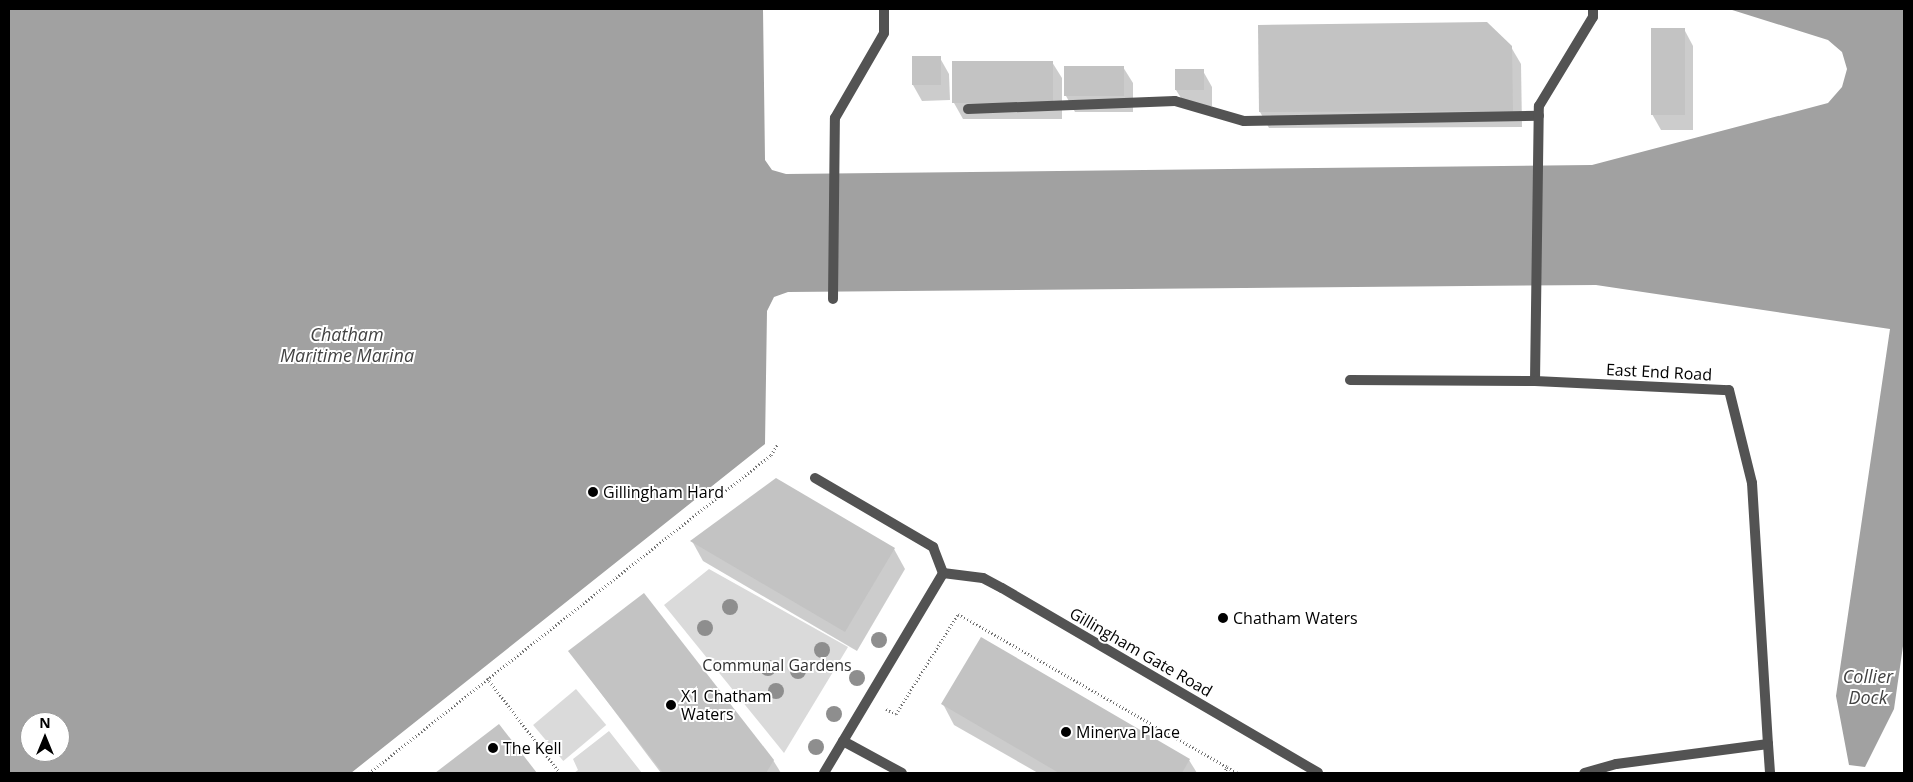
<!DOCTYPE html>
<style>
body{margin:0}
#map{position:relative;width:1913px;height:782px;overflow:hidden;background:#fff;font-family:"Open Sans",sans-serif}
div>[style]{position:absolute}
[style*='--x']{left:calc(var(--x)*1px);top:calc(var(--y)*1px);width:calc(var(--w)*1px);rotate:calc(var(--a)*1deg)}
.green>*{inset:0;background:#dadada;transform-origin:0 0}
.water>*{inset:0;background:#a1a1a1}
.shadow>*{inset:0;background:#0003}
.building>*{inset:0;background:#c3c3c3;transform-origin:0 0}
.path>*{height:3px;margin-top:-1.5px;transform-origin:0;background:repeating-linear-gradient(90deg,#757575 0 1px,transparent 0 3.5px)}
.service>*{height:10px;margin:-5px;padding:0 5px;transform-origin:5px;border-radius:5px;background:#535353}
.minor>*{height:10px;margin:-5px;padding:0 5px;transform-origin:5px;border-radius:5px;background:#535353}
.trees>*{width:16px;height:16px;margin:-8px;border-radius:50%;background:#8e8e8e}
.dots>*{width:14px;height:14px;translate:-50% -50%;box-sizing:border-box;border:2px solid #fff;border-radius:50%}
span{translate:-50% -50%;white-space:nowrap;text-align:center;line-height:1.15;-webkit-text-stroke:4px #fff;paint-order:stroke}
.street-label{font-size:16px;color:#000}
.poi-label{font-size:16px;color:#000}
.left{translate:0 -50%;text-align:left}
.park-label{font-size:16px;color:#313131}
.water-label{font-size:18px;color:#424242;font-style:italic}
.frame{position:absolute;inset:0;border:10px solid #000;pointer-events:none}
.north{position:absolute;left:20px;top:712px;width:50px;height:50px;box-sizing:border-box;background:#fff;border:1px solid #999;border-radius:50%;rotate:0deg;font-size:14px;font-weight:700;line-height:20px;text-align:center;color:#000}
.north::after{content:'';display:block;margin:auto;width:18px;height:22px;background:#000;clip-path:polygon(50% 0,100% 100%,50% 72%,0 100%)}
</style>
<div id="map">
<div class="green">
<div style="clip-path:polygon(709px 569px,848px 647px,784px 753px,664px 605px)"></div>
<div style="left:576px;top:689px;width:47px;height:56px;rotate:50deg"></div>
<div style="clip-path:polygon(609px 731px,642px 773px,574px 773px,578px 770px,573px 759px)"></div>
</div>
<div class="water">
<div style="clip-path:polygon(evenodd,9px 9px,763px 9px,765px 160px,772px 170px,786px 174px,1592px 165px,1828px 103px,1842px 87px,1847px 69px,1842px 52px,1828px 40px,1729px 9px,1904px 9px,1904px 639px,1894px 709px,1865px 767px,1849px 765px,1836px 696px,1890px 329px,1596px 285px,788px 292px,774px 297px,767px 311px,765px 444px,351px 773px,9px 773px,9px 9px,30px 722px,60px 722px,60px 752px,30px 752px,30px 722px)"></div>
</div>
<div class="shadow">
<div style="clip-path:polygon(1684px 29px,1693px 46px,1693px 130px,1661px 130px,1652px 114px)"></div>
<div style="clip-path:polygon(1511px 47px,1521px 64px,1522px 127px,1269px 128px,1260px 112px)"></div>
<div style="clip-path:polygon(940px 58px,949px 74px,950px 100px,922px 101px,913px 85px)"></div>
<div style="clip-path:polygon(1052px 62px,1062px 78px,1062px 119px,963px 119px,954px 103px)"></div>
<div style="clip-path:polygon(1066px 67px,1123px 67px,1133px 83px,1133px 112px,1075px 112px,1066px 96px)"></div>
<div style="clip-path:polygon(1203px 71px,1212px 87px,1212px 106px,1186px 106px,1176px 90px)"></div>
<div style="clip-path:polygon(692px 541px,894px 549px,905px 569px,857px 651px,703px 561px)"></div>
<div style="clip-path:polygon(570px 652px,773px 760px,781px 773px,661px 773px)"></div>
<div style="clip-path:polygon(943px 704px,1189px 760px,1197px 773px,1038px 773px,954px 725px)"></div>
<div style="clip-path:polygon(499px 725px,536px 773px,437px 773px)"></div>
</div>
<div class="building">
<div style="clip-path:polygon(1487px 22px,1512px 46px,1513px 111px,1259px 112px,1258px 25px)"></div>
<div style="left:1651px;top:28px;width:34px;height:87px"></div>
<div style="left:912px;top:56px;width:29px;height:29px"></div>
<div style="left:952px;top:61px;width:101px;height:42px"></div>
<div style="left:1064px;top:66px;width:60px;height:30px"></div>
<div style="left:1175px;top:69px;width:29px;height:21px"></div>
<div style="clip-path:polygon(776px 478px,895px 548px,845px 632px,690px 541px)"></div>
<div style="clip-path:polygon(644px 593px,774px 760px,766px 773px,663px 773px,568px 651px)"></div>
<div style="clip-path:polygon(981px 637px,1190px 759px,1182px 773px,1059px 773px,941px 704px)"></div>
<div style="clip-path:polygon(499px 724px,537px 773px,435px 773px)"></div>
</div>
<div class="path">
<div style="--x:487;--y:678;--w:120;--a:52.5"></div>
<div style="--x:886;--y:709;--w:11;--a:27"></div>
<div style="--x:896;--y:714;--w:118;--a:-58.2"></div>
<div style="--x:958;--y:614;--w:309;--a:29.6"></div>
<div style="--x:369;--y:773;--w:513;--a:-38.35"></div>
<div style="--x:771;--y:455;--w:13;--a:-58"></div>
<div style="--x:1224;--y:773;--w:7;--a:-63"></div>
<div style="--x:1227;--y:767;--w:13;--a:29"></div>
</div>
<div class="service">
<div style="--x:968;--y:109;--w:207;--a:-2.2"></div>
<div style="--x:1175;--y:101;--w:72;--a:16.2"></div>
<div style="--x:1244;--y:121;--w:295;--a:-1"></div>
<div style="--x:833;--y:299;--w:181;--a:-89.4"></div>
<div style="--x:835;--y:118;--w:98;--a:-60"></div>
<div style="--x:884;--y:33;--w:24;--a:-90"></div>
<div style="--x:1535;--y:381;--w:275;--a:-89.2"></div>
<div style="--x:1539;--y:106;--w:104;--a:-58.8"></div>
<div style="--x:1593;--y:17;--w:8;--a:-90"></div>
<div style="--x:1768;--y:744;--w:29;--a:86"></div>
</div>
<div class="minor">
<div style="--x:1350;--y:380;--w:185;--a:0.3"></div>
<div style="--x:1535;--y:381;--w:194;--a:2.7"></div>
<div style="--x:1729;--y:390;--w:96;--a:76.1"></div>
<div style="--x:1752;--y:483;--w:261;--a:86.5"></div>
<div style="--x:1768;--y:744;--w:153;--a:172.5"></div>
<div style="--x:1616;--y:764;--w:33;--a:164"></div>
<div style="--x:815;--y:478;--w:137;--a:30.3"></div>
<div style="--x:933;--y:547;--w:28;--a:69"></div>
<div style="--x:943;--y:573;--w:40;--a:7.1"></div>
<div style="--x:983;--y:578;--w:21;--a:28"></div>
<div style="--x:1002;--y:588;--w:366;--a:30.3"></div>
<div style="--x:843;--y:741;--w:67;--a:28.5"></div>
<div style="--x:824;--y:773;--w:233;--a:-59.2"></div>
</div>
<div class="trees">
<div style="left:730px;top:607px"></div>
<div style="left:705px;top:628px"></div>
<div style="left:879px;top:640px"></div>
<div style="left:822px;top:650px"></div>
<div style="left:768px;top:668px"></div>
<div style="left:798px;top:671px"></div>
<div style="left:857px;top:678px"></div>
<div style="left:776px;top:691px"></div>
<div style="left:834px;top:714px"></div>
<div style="left:816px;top:747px"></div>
</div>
<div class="dots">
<div style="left:593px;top:492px;background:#000"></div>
<div style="left:1223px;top:618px;background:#000"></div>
<div style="left:671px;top:705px;background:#000"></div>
<div style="left:1066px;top:732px;background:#000"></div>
<div style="left:493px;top:748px;background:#000"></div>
</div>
<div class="street-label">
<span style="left:1659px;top:372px;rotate:3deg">East End Road</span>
<span style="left:1141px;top:652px;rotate:30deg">Gillingham Gate Road</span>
</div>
<div class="poi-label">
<span class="left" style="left:603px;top:492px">Gillingham Hard</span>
<span class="left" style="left:1233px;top:618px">Chatham Waters</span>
<span class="left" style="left:681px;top:705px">X1 Chatham<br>Waters</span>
<span class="left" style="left:1076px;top:732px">Minerva Place</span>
<span class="left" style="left:503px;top:748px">The Kell</span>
</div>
<div class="park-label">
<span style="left:777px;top:665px">Communal Gardens</span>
</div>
<div class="water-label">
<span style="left:347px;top:345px">Chatham<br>Maritime Marina</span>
<span style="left:1868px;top:687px">Collier<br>Dock</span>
</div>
<div class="frame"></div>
<div class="north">N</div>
</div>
